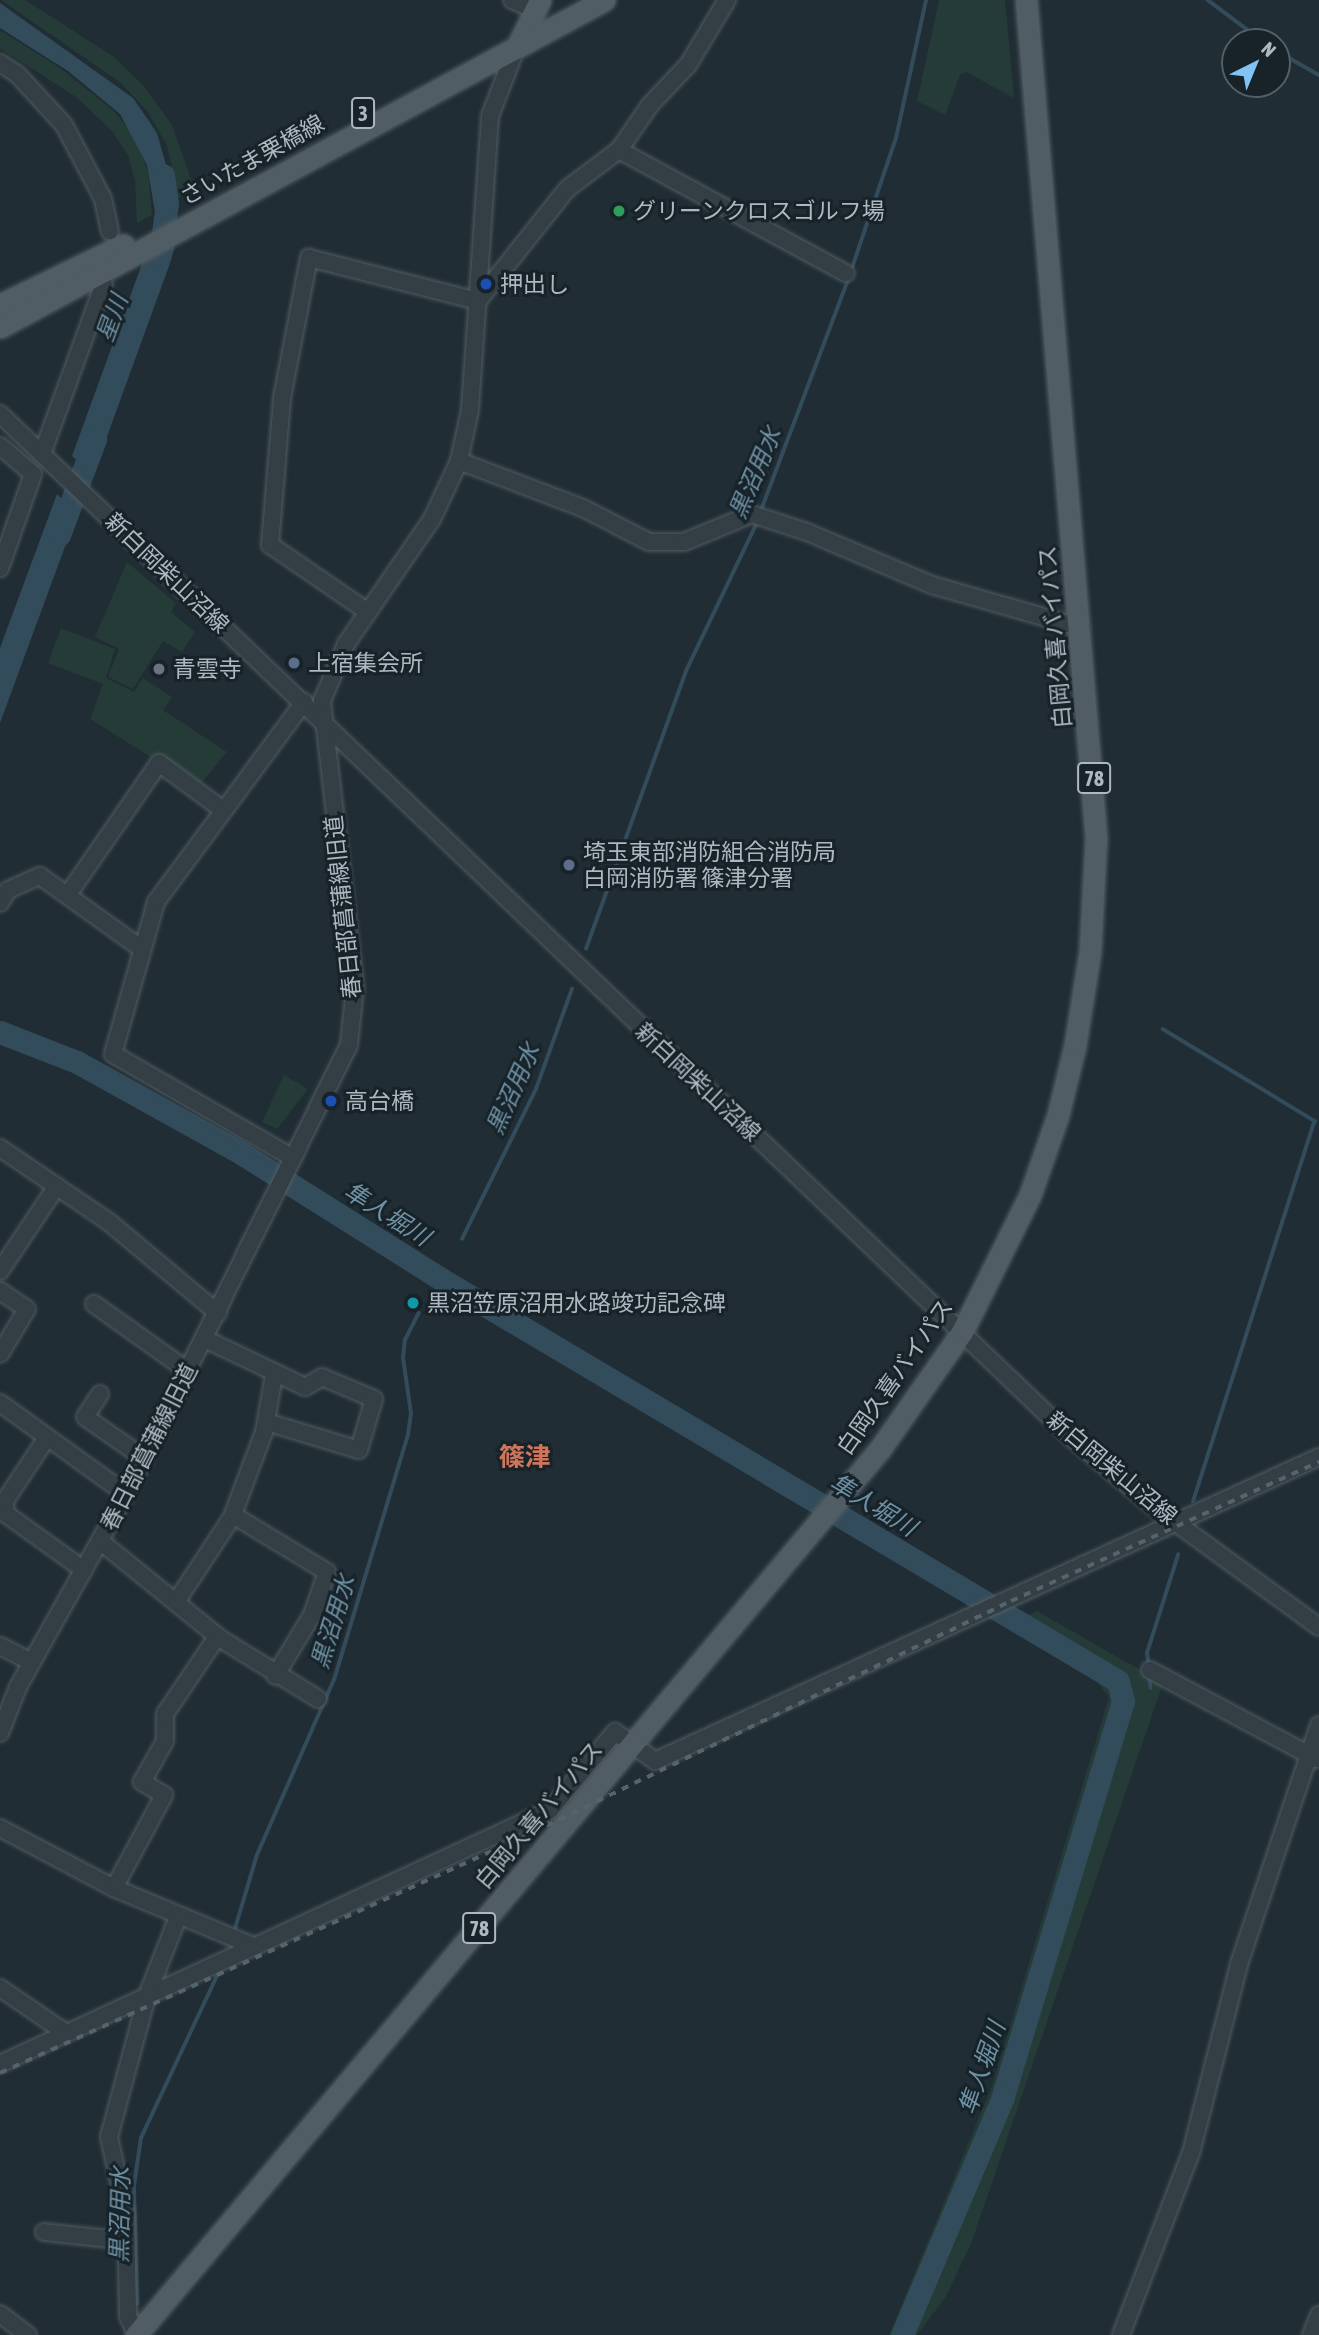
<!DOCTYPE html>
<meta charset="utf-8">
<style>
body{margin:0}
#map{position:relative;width:1319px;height:2335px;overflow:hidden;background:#202d34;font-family:"Asap Condensed","Noto Sans JP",sans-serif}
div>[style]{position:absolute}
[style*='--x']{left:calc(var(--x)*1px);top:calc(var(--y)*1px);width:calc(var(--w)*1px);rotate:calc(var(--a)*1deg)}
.green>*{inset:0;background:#253b37}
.water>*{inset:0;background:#334c5b}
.stream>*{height:3.5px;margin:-1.75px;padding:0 1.75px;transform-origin:1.75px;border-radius:1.75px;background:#334c5b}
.river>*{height:23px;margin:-11.5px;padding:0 11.5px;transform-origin:11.5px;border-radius:11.5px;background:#334c5b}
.roads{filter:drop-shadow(0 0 2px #505c63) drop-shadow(0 0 2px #505c63)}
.minor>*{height:16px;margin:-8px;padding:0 8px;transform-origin:8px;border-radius:8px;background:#333e45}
.major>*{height:21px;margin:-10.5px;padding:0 10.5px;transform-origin:10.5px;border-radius:10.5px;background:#505d65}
.rail>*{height:3.5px;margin-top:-1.75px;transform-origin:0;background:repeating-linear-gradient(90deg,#55636c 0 7px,transparent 0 14px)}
.dots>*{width:19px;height:19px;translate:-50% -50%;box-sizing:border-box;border:4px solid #182329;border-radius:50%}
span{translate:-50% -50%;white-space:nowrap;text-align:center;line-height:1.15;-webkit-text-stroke:6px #182329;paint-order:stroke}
.shield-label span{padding:2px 5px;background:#182329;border:2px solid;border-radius:5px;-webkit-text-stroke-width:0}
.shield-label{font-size:21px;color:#acb9c2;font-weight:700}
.street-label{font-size:23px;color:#acb9c2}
.poi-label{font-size:23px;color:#acb9c2}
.left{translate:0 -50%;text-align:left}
.water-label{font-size:24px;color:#6e91a5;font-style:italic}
.quarter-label{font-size:26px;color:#ce765c;font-weight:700}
.north{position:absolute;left:1221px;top:28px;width:70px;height:70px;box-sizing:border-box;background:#182329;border:2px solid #535f66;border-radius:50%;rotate:43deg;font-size:19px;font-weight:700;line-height:28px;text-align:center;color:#acb9c2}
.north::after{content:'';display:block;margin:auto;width:24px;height:32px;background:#81c4f3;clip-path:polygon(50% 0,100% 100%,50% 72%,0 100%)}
</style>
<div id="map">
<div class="green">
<div style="clip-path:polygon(1px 0,25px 0,113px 56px,144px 86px,172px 125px,195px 190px,179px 198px,167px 146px,148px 112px,121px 83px)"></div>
<div style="clip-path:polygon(939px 0,1005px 0,1014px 98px,966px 72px,960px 75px,945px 115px,917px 101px)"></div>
<div style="clip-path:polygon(0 30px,60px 68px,113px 110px,135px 137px,148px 171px,152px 215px,137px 223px,135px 181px,128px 155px,111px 130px,76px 97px,0 48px)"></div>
<div style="clip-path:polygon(127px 562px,176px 603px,171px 612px,195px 632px,182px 652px,163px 641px,133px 689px,108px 677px,119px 649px,95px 637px)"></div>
<div style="clip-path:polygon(61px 628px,115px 649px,106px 678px,134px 692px,143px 678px,172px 697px,163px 710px,227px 752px,198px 787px,90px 719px,103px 684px,48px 663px)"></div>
<div style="clip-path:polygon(284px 1075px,308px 1089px,277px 1129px,262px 1122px)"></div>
<div style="clip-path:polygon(1037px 1611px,1163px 1683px,971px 2244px,945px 2298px,917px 2335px,889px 2335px,992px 2086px,1109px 1697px,1093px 1677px,1005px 1627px)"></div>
</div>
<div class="water">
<div style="clip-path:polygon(0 3px,133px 98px,157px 133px,176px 200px,155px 212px,147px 165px,120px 114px,68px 71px,0 28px)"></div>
<div style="clip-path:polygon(175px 246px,169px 266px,93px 475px,72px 456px,143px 261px)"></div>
<div style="clip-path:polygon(57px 494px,77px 514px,0 723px,0 648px)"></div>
</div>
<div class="stream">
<div style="--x:1208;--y:0;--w:70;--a:36.9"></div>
<div style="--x:1277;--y:51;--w:48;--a:29.7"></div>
<div style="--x:851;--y:271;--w:140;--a:-71.3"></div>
<div style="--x:896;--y:138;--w:141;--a:-77.7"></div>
<div style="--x:760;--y:513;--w:251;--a:-69.3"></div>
<div style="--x:586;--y:949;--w:295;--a:-70.2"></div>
<div style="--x:686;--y:671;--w:166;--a:-64.4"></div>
<div style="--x:1163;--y:1029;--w:178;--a:31.2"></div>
<div style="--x:1315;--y:1121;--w:399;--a:107.7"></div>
<div style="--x:462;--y:1239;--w:167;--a:-63.7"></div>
<div style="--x:536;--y:1089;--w:106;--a:-70.2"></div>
<div style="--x:1149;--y:1667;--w:14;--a:-98"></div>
<div style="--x:1147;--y:1653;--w:103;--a:-72.4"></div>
<div style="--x:1150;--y:1675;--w:13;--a:86"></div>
<div style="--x:234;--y:1932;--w:80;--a:-73.4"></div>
<div style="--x:257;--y:1855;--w:191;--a:-66.3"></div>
<div style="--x:334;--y:1680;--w:256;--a:-73.2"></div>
<div style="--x:408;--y:1435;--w:21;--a:-82"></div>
<div style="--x:411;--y:1414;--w:57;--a:-98.1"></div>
<div style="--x:403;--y:1358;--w:18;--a:-84"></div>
<div style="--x:405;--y:1340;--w:30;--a:-63"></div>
<div style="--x:137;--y:2304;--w:118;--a:-91.5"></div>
<div style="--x:134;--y:2186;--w:49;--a:-81.7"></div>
<div style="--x:141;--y:2138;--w:179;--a:-64.9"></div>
</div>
<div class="river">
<div style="--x:160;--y:255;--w:52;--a:-82.3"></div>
<div style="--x:167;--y:203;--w:28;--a:-98"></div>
<div style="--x:59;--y:535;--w:103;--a:-69.4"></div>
<div style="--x:0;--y:1032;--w:83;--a:21.3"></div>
<div style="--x:77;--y:1062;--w:188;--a:29"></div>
<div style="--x:241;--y:1153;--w:236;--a:32.2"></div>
<div style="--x:441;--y:1279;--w:787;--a:30.7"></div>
<div style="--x:1118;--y:1681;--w:21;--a:76"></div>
<div style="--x:1123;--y:1701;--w:414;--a:106.9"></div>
<div style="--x:1003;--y:2097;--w:259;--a:113"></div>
</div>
<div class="roads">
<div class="minor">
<div style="--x:512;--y:0;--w:25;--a:23"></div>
<div style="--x:0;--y:63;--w:20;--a:33"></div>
<div style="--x:17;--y:74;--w:69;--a:47.3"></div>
<div style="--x:64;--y:125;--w:84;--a:62.2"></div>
<div style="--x:103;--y:199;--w:33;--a:78"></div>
<div style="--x:619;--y:150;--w:258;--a:28.5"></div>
<div style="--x:0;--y:414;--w:1482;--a:43.69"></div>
<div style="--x:1072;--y:1438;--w:106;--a:40"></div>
<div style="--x:1153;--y:1506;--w:205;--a:36.1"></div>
<div style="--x:0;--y:446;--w:43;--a:40.3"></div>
<div style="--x:33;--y:474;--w:100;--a:109.3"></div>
<div style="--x:42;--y:454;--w:181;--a:-70"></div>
<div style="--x:459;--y:461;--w:133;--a:20.8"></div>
<div style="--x:583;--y:508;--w:74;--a:27.3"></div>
<div style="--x:649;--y:542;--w:35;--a:0"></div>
<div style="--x:684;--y:542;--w:74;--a:-22.4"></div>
<div style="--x:752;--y:514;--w:58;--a:18.1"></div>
<div style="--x:807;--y:532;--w:136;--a:23"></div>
<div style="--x:932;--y:585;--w:156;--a:16"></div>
<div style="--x:368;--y:612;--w:119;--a:-145.6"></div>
<div style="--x:270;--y:545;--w:147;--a:-85.3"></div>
<div style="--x:282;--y:398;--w:143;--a:-79.1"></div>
<div style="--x:309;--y:258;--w:174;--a:14.3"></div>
<div style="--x:478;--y:301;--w:143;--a:-51.5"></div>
<div style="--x:567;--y:189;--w:65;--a:-36.9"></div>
<div style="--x:619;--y:150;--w:55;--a:-55.4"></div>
<div style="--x:650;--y:105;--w:55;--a:-46.5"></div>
<div style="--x:688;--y:65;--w:76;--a:-59"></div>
<div style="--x:69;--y:893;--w:158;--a:-55.3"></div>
<div style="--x:159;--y:763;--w:79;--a:36.3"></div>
<div style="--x:0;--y:903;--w:15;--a:-58"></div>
<div style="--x:8;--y:890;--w:35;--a:-24"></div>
<div style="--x:40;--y:876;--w:125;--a:35.6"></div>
<div style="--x:0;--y:1148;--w:132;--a:34.2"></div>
<div style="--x:109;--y:1222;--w:142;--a:39.9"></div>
<div style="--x:293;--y:1158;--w:208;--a:-150"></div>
<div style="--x:113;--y:1054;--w:158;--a:-74.2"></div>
<div style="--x:156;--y:902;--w:249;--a:-53.5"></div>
<div style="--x:0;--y:1271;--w:102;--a:-56.2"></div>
<div style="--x:0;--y:1291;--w:32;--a:34"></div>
<div style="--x:27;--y:1309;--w:52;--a:121"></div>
<div style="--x:94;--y:1304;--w:115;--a:35.5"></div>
<div style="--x:205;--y:1339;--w:111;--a:25.6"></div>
<div style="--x:305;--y:1387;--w:20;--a:-30"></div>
<div style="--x:322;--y:1377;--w:56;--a:22.9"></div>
<div style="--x:374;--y:1399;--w:53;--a:106.4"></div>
<div style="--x:359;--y:1450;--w:97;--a:-163.2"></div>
<div style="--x:100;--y:1394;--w:27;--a:123"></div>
<div style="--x:85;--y:1417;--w:72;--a:34.8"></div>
<div style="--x:0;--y:1403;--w:155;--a:35.8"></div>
<div style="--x:46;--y:1439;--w:74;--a:123.5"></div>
<div style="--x:5;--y:1501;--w:13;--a:86"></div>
<div style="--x:6;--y:1514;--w:96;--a:35.7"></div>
<div style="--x:233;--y:1515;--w:110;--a:31.2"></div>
<div style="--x:327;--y:1572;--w:46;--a:109.2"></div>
<div style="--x:312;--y:1615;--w:71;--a:121.2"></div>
<div style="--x:100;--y:1541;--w:156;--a:39"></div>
<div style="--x:221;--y:1639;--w:114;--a:31.7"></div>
<div style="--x:176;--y:1602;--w:102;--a:-56.6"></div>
<div style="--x:232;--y:1517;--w:91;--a:-69.4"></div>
<div style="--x:264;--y:1432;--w:58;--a:-80"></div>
<div style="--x:0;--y:1646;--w:35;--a:27"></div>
<div style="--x:1150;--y:1670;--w:189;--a:28.1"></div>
<div style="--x:0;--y:1733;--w:49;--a:-68.6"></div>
<div style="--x:18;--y:1687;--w:221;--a:-60.8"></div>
<div style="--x:126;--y:1494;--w:501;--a:-63.59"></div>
<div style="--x:349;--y:1045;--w:58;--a:-84.1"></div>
<div style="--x:355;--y:987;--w:288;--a:-96.6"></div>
<div style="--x:322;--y:701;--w:62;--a:-67.2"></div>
<div style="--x:346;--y:644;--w:152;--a:-55.5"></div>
<div style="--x:432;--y:519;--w:64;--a:-65"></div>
<div style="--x:459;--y:461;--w:52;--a:-77.8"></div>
<div style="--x:470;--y:410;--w:295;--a:-86.1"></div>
<div style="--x:490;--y:116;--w:75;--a:-68.9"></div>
<div style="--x:0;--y:1828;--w:129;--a:27.8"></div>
<div style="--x:114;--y:1888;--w:151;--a:22.6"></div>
<div style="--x:114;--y:1888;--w:106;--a:-61.7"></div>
<div style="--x:164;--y:1795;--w:26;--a:-149"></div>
<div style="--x:142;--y:1782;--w:47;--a:-60.7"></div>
<div style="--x:165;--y:1741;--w:27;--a:-90"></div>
<div style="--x:165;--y:1714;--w:93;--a:-56"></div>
<div style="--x:0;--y:1988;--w:80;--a:34.3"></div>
<div style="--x:0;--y:2064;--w:606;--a:-24.79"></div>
<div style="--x:550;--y:1810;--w:102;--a:-50.2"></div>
<div style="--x:615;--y:1732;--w:49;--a:35.9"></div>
<div style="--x:655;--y:1761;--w:730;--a:-24.6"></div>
<div style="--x:44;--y:2232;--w:83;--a:6.2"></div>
<div style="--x:0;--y:2314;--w:35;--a:37"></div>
<div style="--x:136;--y:2334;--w:20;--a:-114"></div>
<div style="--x:128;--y:2316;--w:102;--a:-91.1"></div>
<div style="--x:126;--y:2214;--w:79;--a:-102.4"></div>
<div style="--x:109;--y:2137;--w:146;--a:-74.9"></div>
<div style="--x:147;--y:1996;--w:85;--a:-68.6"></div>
<div style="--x:1121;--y:2335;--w:195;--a:-69"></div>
<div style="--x:1191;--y:2153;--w:195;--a:-75.7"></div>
<div style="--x:1239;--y:1964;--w:252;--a:-71.5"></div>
<div style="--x:1311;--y:2335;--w:22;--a:-68"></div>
</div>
<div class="major">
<div style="--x:519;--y:43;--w:48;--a:-64"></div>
<div style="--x:0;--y:305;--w:137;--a:-26"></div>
<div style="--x:0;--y:327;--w:687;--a:-28.43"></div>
<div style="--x:136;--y:2335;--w:1157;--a:-49.98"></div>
<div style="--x:880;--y:1449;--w:143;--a:-55"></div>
<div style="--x:962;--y:1332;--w:153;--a:-63.6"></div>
<div style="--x:1030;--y:1195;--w:85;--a:-70.7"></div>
<div style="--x:1058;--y:1115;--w:72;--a:-76.3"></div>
<div style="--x:1075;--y:1045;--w:95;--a:-80.9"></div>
<div style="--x:1090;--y:951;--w:113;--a:-87"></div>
<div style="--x:1096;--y:838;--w:841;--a:-94.77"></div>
</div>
</div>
<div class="rail">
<div style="--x:0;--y:2073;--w:572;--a:-24.28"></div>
<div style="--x:521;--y:1838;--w:544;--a:-25.81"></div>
<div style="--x:1011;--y:1601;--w:338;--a:-24.3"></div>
</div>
<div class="dots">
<div style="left:619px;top:211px;background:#2e9e5b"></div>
<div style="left:486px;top:284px;background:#1a4fb4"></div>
<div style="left:294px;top:663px;background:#5c6f8a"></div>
<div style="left:159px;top:669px;background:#6b7280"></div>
<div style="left:569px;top:865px;background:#5c6f8a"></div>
<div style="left:331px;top:1101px;background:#1a4fb4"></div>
<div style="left:413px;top:1303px;background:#0f9aa8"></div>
</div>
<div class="shield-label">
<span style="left:363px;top:113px">3</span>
<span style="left:1094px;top:778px">78</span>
<span style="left:479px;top:1928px">78</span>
</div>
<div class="street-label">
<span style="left:252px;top:160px;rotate:-29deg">さいたま栗橋線</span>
<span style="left:167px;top:573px;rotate:44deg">新白岡柴山沼線</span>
<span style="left:1055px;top:637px;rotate:-95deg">白岡久喜バイパス</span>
<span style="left:343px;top:907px;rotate:-96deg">春日部菖蒲線旧道</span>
<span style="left:698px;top:1082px;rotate:43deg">新白岡柴山沼線</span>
<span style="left:895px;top:1377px;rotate:-55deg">白岡久喜バイパス</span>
<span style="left:149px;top:1447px;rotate:-63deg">春日部菖蒲線旧道</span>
<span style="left:1112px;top:1468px;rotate:40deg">新白岡柴山沼線</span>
<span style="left:539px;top:1815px;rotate:-50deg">白岡久喜バイパス</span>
</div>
<div class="poi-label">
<span class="left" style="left:633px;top:211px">グリーンクロスゴルフ場</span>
<span class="left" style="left:500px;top:284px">押出し</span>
<span class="left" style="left:308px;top:663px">上宿集会所</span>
<span class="left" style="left:173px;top:669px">青雲寺</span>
<span class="left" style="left:583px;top:865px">埼玉東部消防組合消防局<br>白岡消防署 篠津分署</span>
<span class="left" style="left:345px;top:1101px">高台橋</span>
<span class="left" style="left:427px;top:1303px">黒沼笠原沼用水路竣功記念碑</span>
</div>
<div class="water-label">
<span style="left:112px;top:318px;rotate:-70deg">星川</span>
<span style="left:755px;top:473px;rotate:-67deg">黒沼用水</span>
<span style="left:513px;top:1089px;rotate:-66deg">黒沼用水</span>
<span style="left:387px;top:1214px;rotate:32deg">隼人堀川</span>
<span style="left:873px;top:1505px;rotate:31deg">隼人堀川</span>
<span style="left:333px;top:1622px;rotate:-73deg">黒沼用水</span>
<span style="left:982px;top:2068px;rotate:-71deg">隼人堀川</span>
<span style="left:120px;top:2215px;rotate:-89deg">黒沼用水</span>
</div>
<div class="quarter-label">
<span style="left:525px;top:1458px">篠津</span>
</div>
<div class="north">N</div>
</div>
